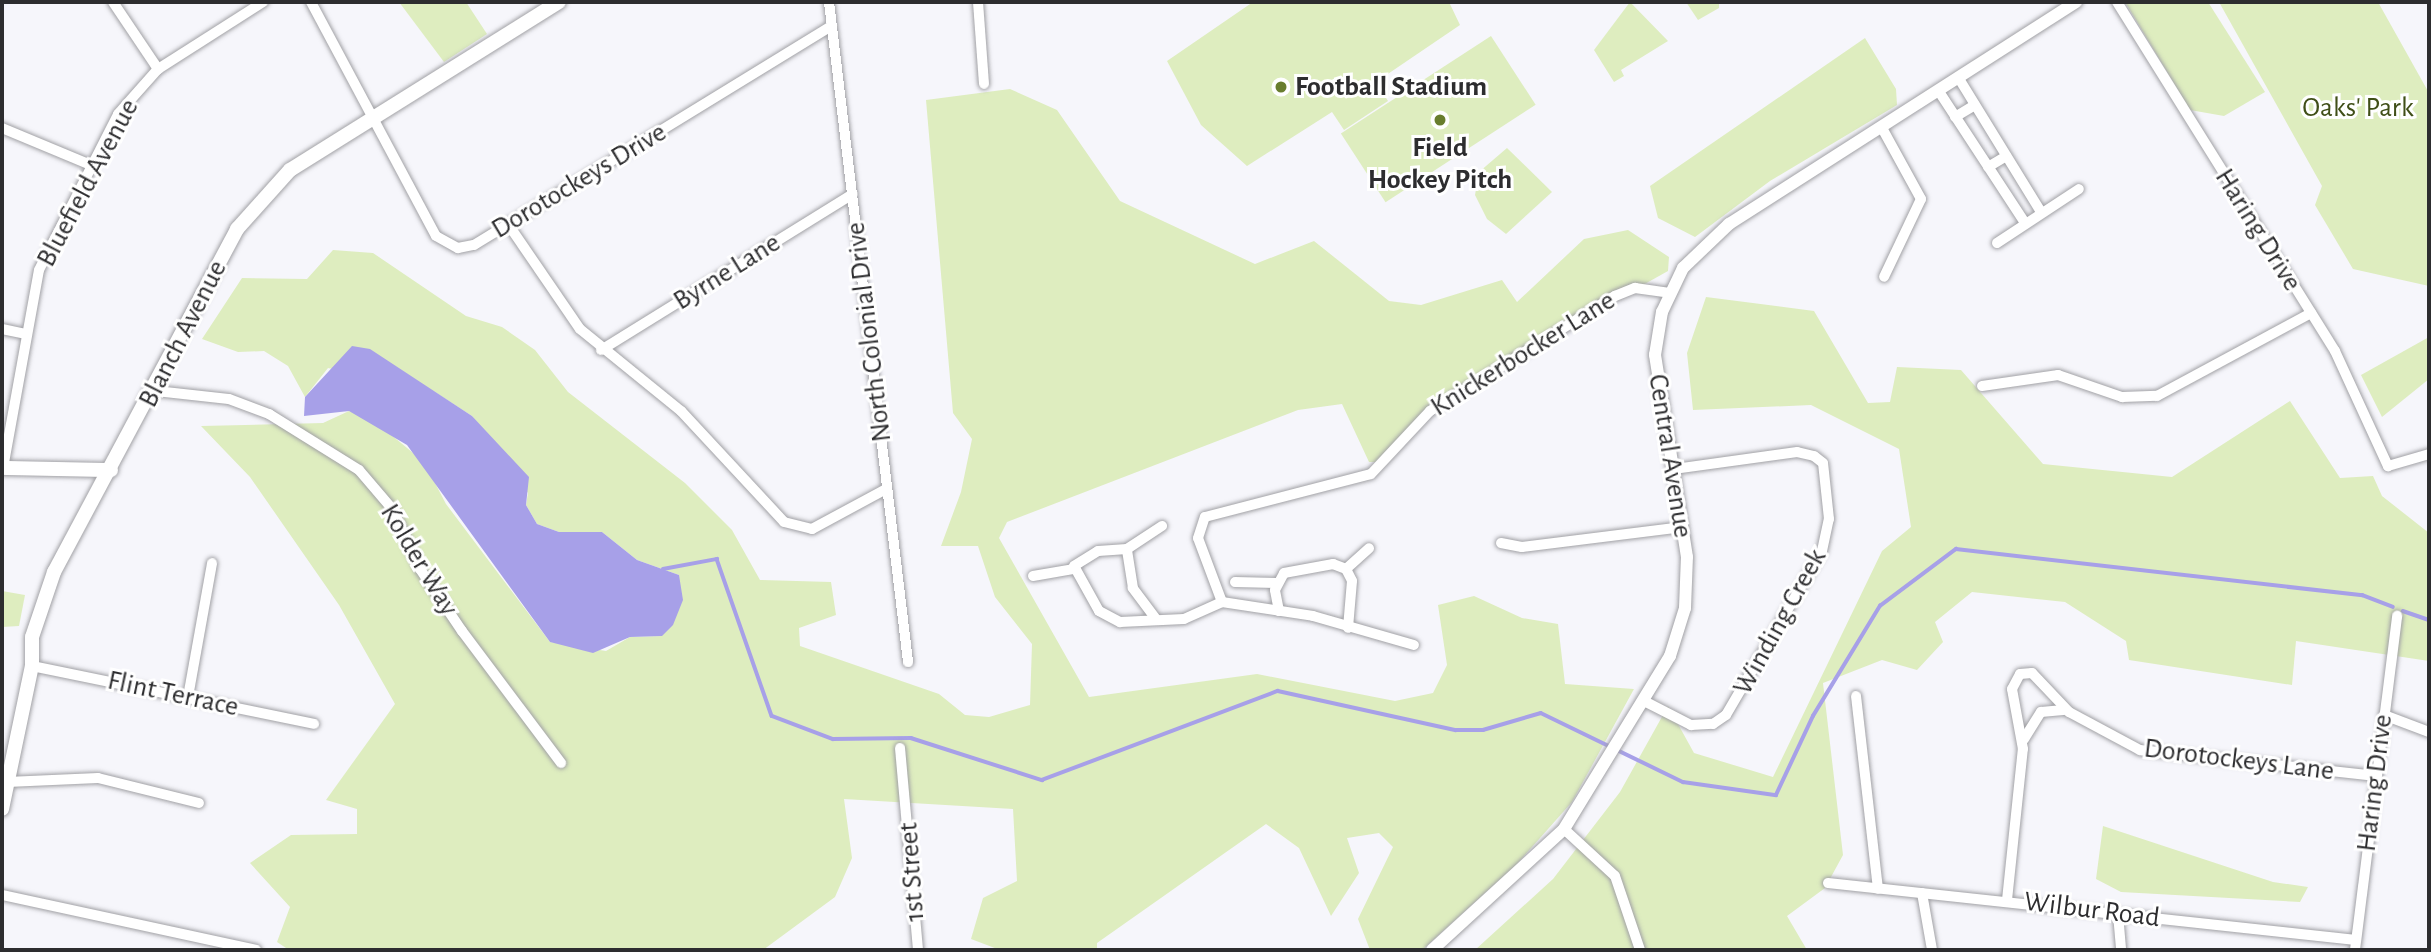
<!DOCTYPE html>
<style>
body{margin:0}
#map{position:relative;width:2431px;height:952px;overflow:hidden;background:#f6f6fb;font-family:"Alegreya Sans",sans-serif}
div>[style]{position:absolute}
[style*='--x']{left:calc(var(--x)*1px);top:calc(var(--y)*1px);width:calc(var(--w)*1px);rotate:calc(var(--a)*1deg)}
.green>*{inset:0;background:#deedbf;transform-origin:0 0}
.water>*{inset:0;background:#a7a0e8}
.stream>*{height:3.5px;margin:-1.75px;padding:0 1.75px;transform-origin:1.75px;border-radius:1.75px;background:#a7a0e8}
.roads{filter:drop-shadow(0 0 2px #a1a1a5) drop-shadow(0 0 2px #a1a1a5)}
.minor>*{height:10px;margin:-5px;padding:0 5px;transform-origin:5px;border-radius:5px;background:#fff}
.tertiary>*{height:12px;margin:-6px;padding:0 6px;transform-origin:6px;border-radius:6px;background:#fff}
.secondary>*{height:14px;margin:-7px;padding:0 7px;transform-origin:7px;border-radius:7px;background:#fff}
.dots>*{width:19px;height:19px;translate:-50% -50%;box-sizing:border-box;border:4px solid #fff;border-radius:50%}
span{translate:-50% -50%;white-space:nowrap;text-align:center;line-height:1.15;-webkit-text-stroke:6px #fff;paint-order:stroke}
.poi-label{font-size:28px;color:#2d2d2f;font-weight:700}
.left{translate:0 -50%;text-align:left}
.park-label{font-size:28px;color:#404f18}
.street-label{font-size:28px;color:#2d2d2f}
.frame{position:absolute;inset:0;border:4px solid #2d2d2f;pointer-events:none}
</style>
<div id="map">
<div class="green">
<div style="clip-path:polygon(399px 2px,466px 2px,487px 34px,444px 62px)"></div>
<div style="clip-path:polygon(1253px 2px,1449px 2px,1460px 25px,1376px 82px,1388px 101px,1344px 130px,1332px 112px,1247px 166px,1201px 125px,1167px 61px)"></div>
<div style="clip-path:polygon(1630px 2px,1668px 41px,1621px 70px,1624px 76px,1614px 82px,1594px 50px)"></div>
<div style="clip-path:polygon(1686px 2px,1719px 2px,1719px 8px,1698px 20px)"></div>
<div style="clip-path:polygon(2125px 2px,2208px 2px,2265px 92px,2224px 116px,2190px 110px)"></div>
<div style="clip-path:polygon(2219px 2px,2378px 2px,2429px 93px,2429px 286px,2353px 269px,2315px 205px,2322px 186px)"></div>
<div style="left:1491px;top:36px;width:82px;height:179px;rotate:57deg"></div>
<div style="clip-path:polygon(1865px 38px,1896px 89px,1897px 105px,1770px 181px,1695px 237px,1658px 218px,1650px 186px)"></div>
<div style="clip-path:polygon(1010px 89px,1057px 110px,1120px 201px,1255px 264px,1314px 241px,1389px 301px,1421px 305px,1502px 280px,1517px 302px,1584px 239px,1628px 230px,1669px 257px,1668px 271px,1430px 404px,1381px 462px,1369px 462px,1342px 404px,1298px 410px,1007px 522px,999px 538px,1089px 697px,1257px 674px,1395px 701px,1433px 693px,1447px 665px,1438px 605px,1474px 596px,1522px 618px,1558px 624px,1565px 684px,1634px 689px,1572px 802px,1517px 864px,1422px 950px,1370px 950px,1358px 919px,1393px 847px,1379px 833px,1347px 838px,1359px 873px,1331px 916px,1299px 848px,1266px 824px,1097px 943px,1097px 950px,1000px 950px,971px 939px,983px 898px,1017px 881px,1013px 809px,844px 799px,852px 858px,835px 897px,763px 950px,289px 950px,277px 942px,290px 907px,250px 863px,291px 835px,357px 834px,357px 809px,326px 800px,395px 704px,339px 605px,250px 477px,201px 426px,323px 423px,349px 411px,372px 419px,424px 462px,446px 504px,550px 642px,606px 651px,630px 637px,662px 636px,679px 575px,637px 560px,602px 532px,559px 532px,537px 524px,526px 505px,528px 493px,472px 416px,435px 392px,328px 368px,305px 397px,288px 366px,264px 351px,238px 352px,202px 339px,242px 278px,307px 279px,333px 250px,373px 253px,466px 316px,502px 327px,535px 350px,568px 392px,685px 483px,732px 530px,760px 580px,831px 582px,836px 615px,799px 628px,800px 646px,939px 694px,965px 715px,989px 717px,1030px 705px,1032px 644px,995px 597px,978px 546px,941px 546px,961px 492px,972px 439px,953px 413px,926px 100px)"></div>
<div style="clip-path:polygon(1507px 148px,1552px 192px,1506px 234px,1487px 219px,1475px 195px,1479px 172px)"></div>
<div style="clip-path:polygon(1706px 297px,1814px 311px,1868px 403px,1890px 402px,1897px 367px,1961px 370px,2043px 464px,2172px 477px,2290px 401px,2340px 478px,2373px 476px,2382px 496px,2429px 533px,2429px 661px,2296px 641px,2292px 685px,2129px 660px,2126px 641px,2065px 602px,1972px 592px,1935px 622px,1943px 642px,1917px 670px,1882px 660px,1823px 683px,1843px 855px,1825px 888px,1787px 916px,1807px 950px,1475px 950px,1553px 879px,1620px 792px,1668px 706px,1694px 753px,1773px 777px,1882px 551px,1911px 527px,1899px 449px,1811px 405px,1693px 410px,1687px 353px)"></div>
<div style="clip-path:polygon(2429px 337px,2429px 379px,2382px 417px,2361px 375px)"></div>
<div style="clip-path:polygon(2px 591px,25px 595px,19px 626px,2px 627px)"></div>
<div style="clip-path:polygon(2103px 826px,2273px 882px,2308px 887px,2300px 902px,2121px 892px,2096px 879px)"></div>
</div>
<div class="water">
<div style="clip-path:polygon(352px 346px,370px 349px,472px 416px,529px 477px,526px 505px,537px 524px,559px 532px,602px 532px,637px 560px,679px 575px,683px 600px,673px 625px,662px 636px,630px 637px,593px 653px,550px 642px,407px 445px,349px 411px,304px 416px,305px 397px)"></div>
</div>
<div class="stream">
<div style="--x:663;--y:569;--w:55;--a:-10.5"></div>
<div style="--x:717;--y:559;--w:166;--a:70.7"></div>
<div style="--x:772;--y:716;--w:65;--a:20.7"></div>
<div style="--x:833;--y:739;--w:78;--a:-0.7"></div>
<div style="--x:911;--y:738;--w:138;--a:17.8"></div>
<div style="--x:1042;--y:780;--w:252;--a:-20.7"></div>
<div style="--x:1278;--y:691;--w:182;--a:12.4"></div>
<div style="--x:1456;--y:730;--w:27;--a:0"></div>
<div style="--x:1483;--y:730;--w:60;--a:-16.3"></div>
<div style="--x:1541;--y:713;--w:158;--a:25.9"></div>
<div style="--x:1683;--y:782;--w:94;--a:8"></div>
<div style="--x:1776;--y:795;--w:87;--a:-64.9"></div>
<div style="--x:1813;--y:716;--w:129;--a:-58.7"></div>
<div style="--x:1880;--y:606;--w:95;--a:-36.9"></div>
<div style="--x:1956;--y:549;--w:409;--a:6.5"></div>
<div style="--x:2362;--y:595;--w:33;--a:21"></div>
<div style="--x:2403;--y:611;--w:28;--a:19"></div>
</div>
<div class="roads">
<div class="minor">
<div style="--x:113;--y:2;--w:81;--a:56.1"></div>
<div style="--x:311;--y:2;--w:265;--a:61.9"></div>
<div style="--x:436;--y:236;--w:25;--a:29"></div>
<div style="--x:458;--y:248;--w:16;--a:-11"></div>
<div style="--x:474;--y:245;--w:420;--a:-31.5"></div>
<div style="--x:829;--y:2;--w:665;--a:83.17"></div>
<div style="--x:978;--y:2;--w:82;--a:85.8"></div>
<div style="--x:2117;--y:2;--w:411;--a:58"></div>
<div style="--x:2335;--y:351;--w:127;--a:65.3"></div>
<div style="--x:2388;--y:466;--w:43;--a:-16.3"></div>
<div style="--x:1958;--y:77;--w:158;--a:58.4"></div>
<div style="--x:1938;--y:90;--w:159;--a:56.8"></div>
<div style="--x:1955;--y:117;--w:23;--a:-31"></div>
<div style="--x:2;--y:128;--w:96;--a:22.6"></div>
<div style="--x:1882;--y:128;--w:81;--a:61.2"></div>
<div style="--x:1921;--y:199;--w:86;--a:115.4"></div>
<div style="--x:1988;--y:167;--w:21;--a:-31"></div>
<div style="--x:508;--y:224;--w:127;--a:55.6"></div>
<div style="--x:580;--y:329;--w:130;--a:39.1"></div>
<div style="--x:681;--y:411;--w:151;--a:47.1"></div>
<div style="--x:784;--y:522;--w:29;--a:14"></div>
<div style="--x:812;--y:529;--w:84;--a:-28.4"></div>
<div style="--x:1997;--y:243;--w:98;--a:-33.4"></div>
<div style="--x:2;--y:329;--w:25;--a:12"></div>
<div style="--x:601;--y:350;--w:296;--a:-31.8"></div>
<div style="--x:1982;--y:386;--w:77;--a:-8.2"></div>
<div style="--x:2058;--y:375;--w:68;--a:19"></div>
<div style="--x:2122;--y:397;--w:35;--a:-2"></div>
<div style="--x:2157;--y:396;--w:175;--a:-28.3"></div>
<div style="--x:156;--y:391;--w:73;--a:6.3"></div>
<div style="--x:229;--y:399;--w:43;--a:20.6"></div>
<div style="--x:269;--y:414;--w:106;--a:31.9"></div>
<div style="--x:359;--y:470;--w:52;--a:49.6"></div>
<div style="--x:393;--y:510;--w:65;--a:65.4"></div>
<div style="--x:420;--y:569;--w:75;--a:55.9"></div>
<div style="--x:462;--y:631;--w:165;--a:53.1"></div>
<div style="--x:3;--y:468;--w:201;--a:-79.7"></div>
<div style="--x:39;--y:270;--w:175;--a:-63.1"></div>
<div style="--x:118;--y:114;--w:60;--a:-48.4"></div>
<div style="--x:158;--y:69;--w:125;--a:-32.5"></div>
<div style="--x:1501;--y:543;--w:21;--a:11"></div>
<div style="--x:1522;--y:547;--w:162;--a:-7.1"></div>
<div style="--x:1127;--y:549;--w:42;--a:-33.3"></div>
<div style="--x:1346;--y:569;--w:31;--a:-42"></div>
<div style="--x:1033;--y:576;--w:42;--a:-9.7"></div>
<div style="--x:1235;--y:582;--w:41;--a:1.4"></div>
<div style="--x:1222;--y:602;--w:68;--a:-110.6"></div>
<div style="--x:1198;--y:538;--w:22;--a:-72"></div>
<div style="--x:1205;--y:517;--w:171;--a:-14.5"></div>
<div style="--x:1371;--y:474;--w:86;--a:-46.9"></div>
<div style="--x:1430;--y:411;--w:218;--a:-31.9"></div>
<div style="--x:1615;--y:296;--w:22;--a:-22"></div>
<div style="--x:1635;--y:288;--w:35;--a:8"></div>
<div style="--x:1279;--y:611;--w:21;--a:-101"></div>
<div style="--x:1275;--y:590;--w:19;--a:-62"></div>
<div style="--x:1284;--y:573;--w:50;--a:-10.4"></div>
<div style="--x:1333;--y:564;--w:14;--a:21"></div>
<div style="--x:1346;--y:569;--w:13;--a:63"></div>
<div style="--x:1352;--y:581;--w:47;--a:94.9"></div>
<div style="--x:1156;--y:619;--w:39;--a:-127"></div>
<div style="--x:1133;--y:588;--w:39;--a:-99"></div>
<div style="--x:1127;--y:549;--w:29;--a:176"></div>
<div style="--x:1098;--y:551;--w:28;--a:148"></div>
<div style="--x:1074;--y:566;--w:51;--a:60.9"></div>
<div style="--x:1099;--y:611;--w:24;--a:28"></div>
<div style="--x:1120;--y:622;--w:64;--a:-2.7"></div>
<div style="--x:1184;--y:619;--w:42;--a:-24.1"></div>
<div style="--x:1222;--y:602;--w:92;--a:8.7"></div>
<div style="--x:1313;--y:616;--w:105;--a:16"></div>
<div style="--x:32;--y:666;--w:288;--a:11.6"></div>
<div style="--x:1856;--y:696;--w:194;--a:83.5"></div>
<div style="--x:188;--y:697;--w:136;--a:-79.8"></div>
<div style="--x:1644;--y:701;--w:53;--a:27.1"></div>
<div style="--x:1691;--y:725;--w:22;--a:-3"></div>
<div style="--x:1713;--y:724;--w:16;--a:-35"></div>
<div style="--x:1726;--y:715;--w:190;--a:-59.7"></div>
<div style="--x:1822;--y:551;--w:33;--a:-78"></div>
<div style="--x:1829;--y:519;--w:56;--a:-96.1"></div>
<div style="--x:1823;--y:463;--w:11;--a:-142"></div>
<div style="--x:1814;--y:456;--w:17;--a:-167"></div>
<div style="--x:1797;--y:452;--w:123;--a:172.1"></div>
<div style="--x:2384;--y:715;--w:48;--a:20.7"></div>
<div style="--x:2024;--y:739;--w:32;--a:-58"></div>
<div style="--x:2041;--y:712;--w:25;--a:-5"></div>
<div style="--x:900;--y:748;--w:203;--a:84.9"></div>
<div style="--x:7;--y:782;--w:91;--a:-2.5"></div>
<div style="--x:98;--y:778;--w:104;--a:13.9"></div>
<div style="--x:1564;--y:829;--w:69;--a:42.7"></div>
<div style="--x:1615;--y:876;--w:78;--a:71.3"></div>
<div style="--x:1828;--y:883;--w:531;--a:6.16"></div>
<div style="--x:1922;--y:893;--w:58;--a:80"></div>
<div style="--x:2;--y:895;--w:260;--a:12.2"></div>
<div style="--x:2007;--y:900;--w:152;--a:-84"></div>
<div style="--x:2023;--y:749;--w:61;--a:-100.4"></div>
<div style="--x:2012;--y:689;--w:17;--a:-62"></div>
<div style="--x:2020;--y:674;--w:12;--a:-5"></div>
<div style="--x:2032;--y:673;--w:54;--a:46.5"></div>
<div style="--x:2069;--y:712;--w:81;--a:28.2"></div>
<div style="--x:2140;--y:750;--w:235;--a:6.3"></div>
<div style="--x:2118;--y:914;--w:36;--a:85"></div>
<div style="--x:2355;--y:950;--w:337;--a:-82.8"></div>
</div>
<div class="tertiary">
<div style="--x:1432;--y:950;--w:179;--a:-42.5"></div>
<div style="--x:1564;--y:829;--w:203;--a:-58.5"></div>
<div style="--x:1670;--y:656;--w:50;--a:-72.6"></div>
<div style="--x:1685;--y:608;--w:51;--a:-87.8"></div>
<div style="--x:1687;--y:557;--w:205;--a:-99"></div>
<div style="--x:1655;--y:355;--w:44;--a:-80.8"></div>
<div style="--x:1662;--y:312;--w:49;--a:-64.5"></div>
<div style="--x:1683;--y:268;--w:64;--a:-43.7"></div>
<div style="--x:1729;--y:224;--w:412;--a:-32.6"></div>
</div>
<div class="secondary">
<div style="--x:2;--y:468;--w:109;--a:1.1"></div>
<div style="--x:2;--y:809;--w:146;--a:-78.2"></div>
<div style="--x:32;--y:666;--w:29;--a:-90"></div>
<div style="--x:32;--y:637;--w:69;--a:-71.3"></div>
<div style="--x:54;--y:572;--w:389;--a:-61.9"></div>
<div style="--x:237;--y:229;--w:79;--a:-48.1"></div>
<div style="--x:290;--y:170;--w:317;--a:-32"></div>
</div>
</div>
<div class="dots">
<div style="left:1281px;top:87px;background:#687d2e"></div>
<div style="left:1440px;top:120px;background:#687d2e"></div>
</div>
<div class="poi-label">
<span class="left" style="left:1295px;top:87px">Football Stadium</span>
<span style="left:1440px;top:164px">Field<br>Hockey Pitch</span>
</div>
<div class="park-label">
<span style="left:2358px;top:108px">Oaks' Park</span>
</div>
<div class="street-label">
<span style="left:579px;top:181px;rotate:-31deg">Dorotockeys Drive</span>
<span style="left:88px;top:183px;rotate:-62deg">Bluefield Avenue</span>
<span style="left:2258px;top:230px;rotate:58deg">Haring Drive</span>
<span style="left:727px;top:272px;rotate:-32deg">Byrne Lane</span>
<span style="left:869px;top:332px;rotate:-97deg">North Colonial Drive</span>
<span style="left:183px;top:334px;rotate:-63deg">Blanch Avenue</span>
<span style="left:1523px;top:354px;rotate:-32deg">Knickerbocker Lane</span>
<span style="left:1670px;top:456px;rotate:81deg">Central Avenue</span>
<span style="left:419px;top:560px;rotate:59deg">Kolder Way</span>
<span style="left:1780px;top:622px;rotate:-61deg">Winding Creek</span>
<span style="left:173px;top:694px;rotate:12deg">Flint Terrace</span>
<span style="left:2239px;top:760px;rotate:7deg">Dorotockeys Lane</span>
<span style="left:2375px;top:783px;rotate:-83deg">Haring Drive</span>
<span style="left:912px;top:872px;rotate:-94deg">1st Street</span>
<span style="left:2092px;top:910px;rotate:7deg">Wilbur Road</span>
</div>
<div class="frame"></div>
</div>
